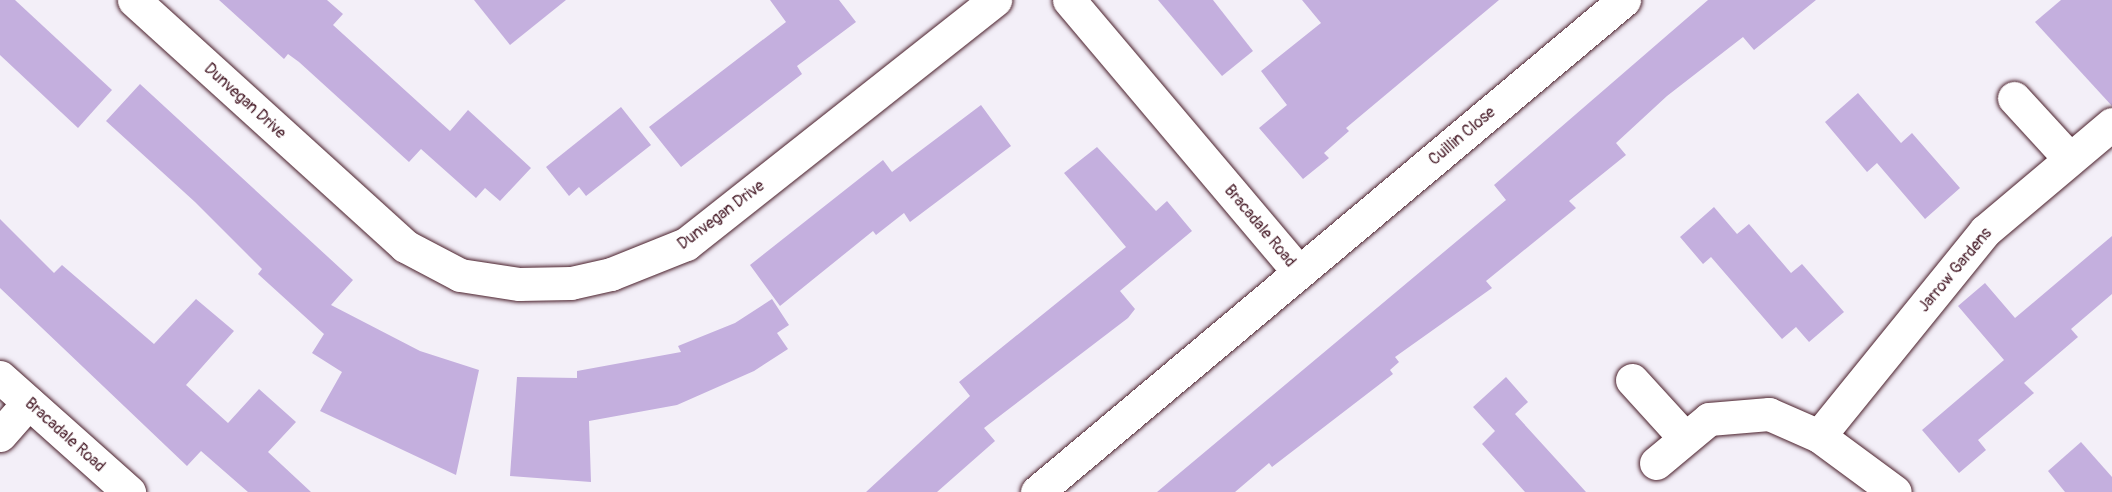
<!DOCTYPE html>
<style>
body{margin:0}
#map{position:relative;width:2112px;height:492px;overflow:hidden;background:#f3eff8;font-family:Pangolin,sans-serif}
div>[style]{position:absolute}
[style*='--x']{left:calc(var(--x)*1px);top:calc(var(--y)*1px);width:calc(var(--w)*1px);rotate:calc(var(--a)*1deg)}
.building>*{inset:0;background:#c4afde}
.roads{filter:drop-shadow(0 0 2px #4a1f2b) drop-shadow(0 0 2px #4a1f2b)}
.street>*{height:33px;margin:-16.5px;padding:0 16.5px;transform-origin:16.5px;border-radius:16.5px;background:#fff}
span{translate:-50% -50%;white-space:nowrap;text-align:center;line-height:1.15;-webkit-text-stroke:4.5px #fff;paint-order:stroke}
.street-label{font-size:16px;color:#4a1f2b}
</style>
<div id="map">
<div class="building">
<div style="clip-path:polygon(0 0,15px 0,112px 90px,78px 128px,0 55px)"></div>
<div style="clip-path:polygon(219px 0,327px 0,343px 14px,333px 25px,450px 131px,468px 110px,531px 168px,500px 201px,485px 188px,476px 198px,421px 149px,409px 162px,299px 62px,288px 54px,284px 59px)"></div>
<div style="clip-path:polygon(474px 0,566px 0,510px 45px)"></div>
<div style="clip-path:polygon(770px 0,839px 0,856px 22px,797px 66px,802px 74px,681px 167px,649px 127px,786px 22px)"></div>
<div style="clip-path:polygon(1158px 0,1213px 0,1253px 51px,1222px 76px)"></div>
<div style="clip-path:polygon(1302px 0,1499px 0,1346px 128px,1349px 131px,1324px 153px,1329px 158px,1303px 179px,1259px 128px,1287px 105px,1261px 71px,1321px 23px)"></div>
<div style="clip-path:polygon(1708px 0,1816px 0,1754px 50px,1743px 37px,1667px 96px,1616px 143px,1626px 155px,1569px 201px,1576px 208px,1486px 281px,1492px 288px,1395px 357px,1399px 362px,1390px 370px,1393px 374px,1272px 467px,1269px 463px,1235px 492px,1157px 492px,1506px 200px,1494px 185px)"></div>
<div style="clip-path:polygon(2061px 0,2112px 0,2112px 106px,2035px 22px)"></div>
<div style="clip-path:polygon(140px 84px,353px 280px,331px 305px,420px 351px,479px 370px,456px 475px,320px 411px,342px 372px,312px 353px,324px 334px,258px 274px,262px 269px,195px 202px,106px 121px)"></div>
<div style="clip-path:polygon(1858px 93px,1901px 143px,1912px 133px,1960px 188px,1925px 219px,1877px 163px,1867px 172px,1825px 122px)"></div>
<div style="clip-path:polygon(981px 105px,1011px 146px,910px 222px,904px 213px,876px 235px,873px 231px,780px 306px,750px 265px,883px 160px,892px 172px)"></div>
<div style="clip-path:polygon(621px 107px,651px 145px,586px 196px,579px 187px,569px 196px,546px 167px)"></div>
<div style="clip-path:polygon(1097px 147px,1156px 211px,1167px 201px,1192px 231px,1120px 291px,1135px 309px,1128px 318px,984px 428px,995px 441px,937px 492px,866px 492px,970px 396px,959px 382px,1126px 247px,1064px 173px)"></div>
<div style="clip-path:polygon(1714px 207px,1737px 234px,1749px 224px,1791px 273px,1802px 264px,1844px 312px,1809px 342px,1796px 327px,1782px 339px,1711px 257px,1703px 264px,1680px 237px)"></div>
<div style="clip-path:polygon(0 219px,54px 273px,62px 265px,154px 344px,196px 299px,234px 331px,186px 385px,228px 423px,259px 389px,296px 422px,268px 452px,311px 492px,248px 492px,201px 451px,187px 466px,0 288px)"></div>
<div style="clip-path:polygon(2112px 236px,2112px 294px,2071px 329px,2078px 337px,2024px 383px,2034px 393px,1978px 440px,1986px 450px,1959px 473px,1922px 430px,2004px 360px,1958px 306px,1985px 283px,2015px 318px)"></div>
<div style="clip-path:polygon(772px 299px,789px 325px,777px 333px,788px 349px,754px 371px,677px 405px,589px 421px,591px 482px,510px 476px,517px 377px,577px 378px,577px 371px,681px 352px,678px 346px,735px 323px)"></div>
<div style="clip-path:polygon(1506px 377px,1528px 402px,1515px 414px,1586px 492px,1525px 492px,1482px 444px,1495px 431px,1473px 407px)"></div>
<div style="clip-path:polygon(2081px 442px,2112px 477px,2112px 492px,2065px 492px,2048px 471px)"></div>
</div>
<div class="roads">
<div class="street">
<div style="--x:134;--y:0;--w:366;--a:42.2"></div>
<div style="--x:405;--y:246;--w:62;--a:27.8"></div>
<div style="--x:460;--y:275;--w:60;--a:8.7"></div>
<div style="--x:519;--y:284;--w:52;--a:-1.1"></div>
<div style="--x:571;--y:283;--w:41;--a:-12.7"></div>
<div style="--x:611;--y:274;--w:81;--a:-21.8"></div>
<div style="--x:686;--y:244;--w:394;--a:-38.3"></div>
<div style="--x:1069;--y:0;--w:356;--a:49.8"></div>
<div style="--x:2014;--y:98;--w:80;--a:47.5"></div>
<div style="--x:0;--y:377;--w:173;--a:41.7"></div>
<div style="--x:1632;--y:380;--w:76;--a:47.7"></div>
<div style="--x:0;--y:435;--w:43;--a:-48.8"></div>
<div style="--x:1819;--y:436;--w:264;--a:-51"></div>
<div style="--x:1985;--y:231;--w:166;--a:-40.1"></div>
<div style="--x:1656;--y:463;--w:69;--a:-39.7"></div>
<div style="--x:1709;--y:419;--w:60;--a:-4.8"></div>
<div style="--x:1769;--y:414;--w:55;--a:23.7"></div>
<div style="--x:1819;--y:436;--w:94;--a:36.4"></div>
<div style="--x:1037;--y:492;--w:766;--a:-39.97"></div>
</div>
</div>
<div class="street-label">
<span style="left:245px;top:101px;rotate:42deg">Dunvegan Drive</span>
<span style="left:1462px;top:136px;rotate:-40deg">Cuillin Close</span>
<span style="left:721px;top:215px;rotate:-37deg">Dunvegan Drive</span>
<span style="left:1260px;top:226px;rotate:50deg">Bracadale Road</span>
<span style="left:1955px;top:270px;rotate:-50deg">Jarrow Gardens</span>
<span style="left:65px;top:435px;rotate:42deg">Bracadale Road</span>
</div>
</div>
